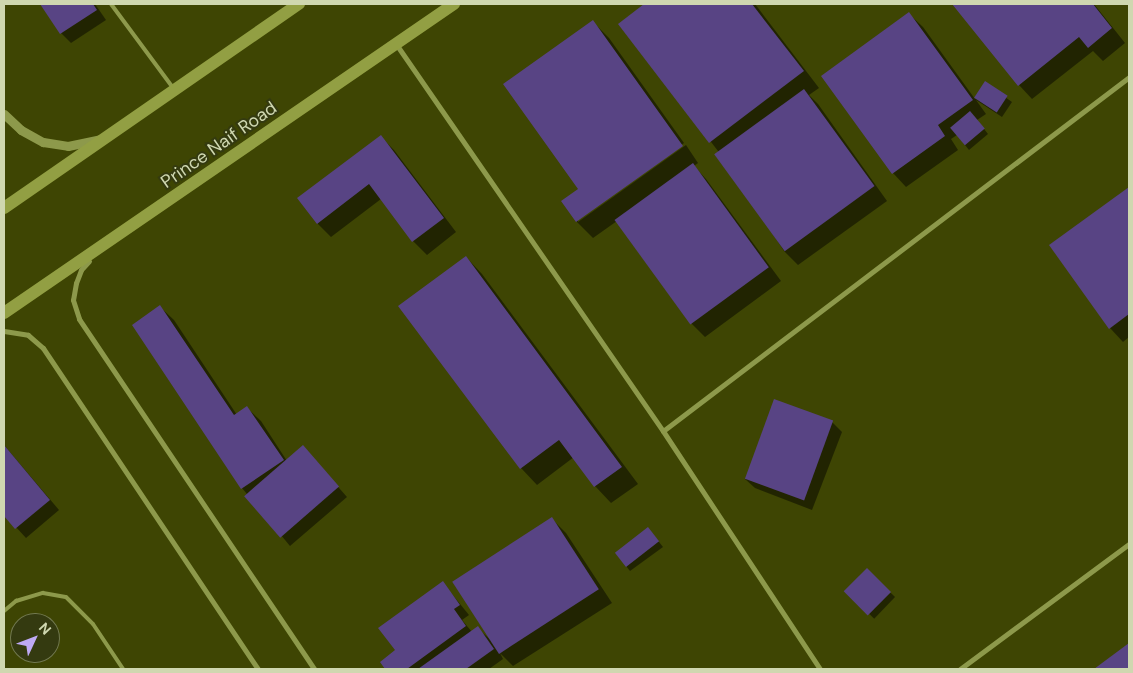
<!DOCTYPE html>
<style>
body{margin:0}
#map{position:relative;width:1133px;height:673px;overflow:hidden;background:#3e4503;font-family:"DM Sans",sans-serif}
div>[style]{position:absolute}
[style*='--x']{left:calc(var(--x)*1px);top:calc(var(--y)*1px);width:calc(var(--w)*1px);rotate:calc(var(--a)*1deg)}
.shadow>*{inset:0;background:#0007;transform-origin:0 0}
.building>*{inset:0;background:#584484;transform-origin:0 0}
.service>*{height:4px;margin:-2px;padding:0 2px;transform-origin:2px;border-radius:2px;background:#8d994b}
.minor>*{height:5px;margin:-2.5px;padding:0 2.5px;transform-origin:2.5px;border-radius:2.5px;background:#8d994b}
.tertiary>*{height:9px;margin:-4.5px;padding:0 4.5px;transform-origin:4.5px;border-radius:4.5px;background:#8d994b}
.primary>*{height:12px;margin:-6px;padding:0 6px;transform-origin:6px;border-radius:6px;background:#929f43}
span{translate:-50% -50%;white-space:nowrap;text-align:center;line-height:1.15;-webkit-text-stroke:4px #343a10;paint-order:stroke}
.street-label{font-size:18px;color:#cfd7b0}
.frame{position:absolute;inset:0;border:5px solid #cfd7b0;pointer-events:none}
.north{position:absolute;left:10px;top:613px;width:50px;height:50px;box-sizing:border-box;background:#343a10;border:1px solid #727950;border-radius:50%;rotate:47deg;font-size:14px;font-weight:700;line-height:20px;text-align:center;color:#cfd7b0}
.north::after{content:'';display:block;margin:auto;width:18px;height:22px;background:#bea9f5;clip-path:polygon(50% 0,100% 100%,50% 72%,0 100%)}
</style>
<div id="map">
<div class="shadow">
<div style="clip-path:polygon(42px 4px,95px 4px,106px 20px,71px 43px,61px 33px)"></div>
<div style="clip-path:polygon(646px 4px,755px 4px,819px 88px,809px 95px,818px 104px,887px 201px,798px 265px,784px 251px,718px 151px,620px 24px)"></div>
<div style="clip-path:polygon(954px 4px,1094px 4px,1125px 43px,1103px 61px,1093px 51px,1032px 99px,1019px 85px)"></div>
<div style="clip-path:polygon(909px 14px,923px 27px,975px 99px,985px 83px,1012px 102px,1002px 117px,976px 100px,986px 114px,977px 120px,988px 134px,969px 150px,957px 135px,951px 139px,958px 150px,906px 187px,893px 173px)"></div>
<div style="clip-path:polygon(593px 22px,609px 38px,684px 143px,578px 219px,578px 222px,686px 145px,698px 163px,694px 166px,706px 179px,781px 281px,705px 337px,691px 323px,617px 221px,593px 238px,577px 222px,563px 202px,580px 190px)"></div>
<div style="clip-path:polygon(381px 137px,394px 150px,456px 232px,427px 255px,413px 241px,381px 199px,331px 237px,317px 223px)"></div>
<div style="clip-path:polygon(1129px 189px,1129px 337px,1123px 342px,1110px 328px,1050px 245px)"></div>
<div style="clip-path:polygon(466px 257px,482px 274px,638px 484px,611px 503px,595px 486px,574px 457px,537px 485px,521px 468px)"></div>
<div style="clip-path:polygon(160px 307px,174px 320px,237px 415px,247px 408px,261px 421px,287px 461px,303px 447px,347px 497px,290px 546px,242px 488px)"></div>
<div style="clip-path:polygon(832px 422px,842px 432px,812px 510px,755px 488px,745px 479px)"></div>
<div style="clip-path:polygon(4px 445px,59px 510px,26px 538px,4px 514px,4px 502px,6px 500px,4px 497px)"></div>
<div style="clip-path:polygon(552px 519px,566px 533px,612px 603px,513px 666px,500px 653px,503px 659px,489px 669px,387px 669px,382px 662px,397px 650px,443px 583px,469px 615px,462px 620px,472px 632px,477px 628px,492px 641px)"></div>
<div style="clip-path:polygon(652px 533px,663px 547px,630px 571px,626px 566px)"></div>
<div style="left:867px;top:570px;width:39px;height:30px;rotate:44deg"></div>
<div style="clip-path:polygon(1129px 644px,1129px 669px,1096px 669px)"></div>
</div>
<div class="building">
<div style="clip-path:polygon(40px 4px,93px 4px,97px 10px,60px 34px)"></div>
<div style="clip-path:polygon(644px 4px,752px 4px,804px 71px,709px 143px,618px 24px)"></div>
<div style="clip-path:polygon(952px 4px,1093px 4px,1112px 28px,1088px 48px,1079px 37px,1018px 86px)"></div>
<div style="clip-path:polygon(909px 12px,973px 100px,938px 125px,945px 136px,892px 174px,821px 76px)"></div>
<div style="clip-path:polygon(593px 20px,683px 146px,576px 222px,561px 201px,578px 189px,503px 84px)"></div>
<div style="left:985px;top:81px;width:27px;height:20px;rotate:33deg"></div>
<div style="left:804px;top:89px;width:120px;height:111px;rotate:54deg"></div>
<div style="left:970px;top:111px;width:23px;height:26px;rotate:50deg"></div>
<div style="clip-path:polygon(381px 135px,444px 218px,412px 242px,369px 184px,317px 224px,297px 198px)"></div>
<div style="left:693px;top:163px;width:129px;height:97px;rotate:54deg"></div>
<div style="clip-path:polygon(1129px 187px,1129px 314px,1109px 329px,1049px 245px)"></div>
<div style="clip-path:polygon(466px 256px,622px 467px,594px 487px,559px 440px,520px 469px,398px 306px)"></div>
<div style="clip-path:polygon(160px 305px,234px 415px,247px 406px,284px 460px,241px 489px,132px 325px)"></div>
<div style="left:774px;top:399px;width:63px;height:85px;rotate:20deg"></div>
<div style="clip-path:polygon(4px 445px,50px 500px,15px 529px,4px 516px)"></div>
<div style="left:303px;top:445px;width:55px;height:78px;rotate:49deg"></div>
<div style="left:552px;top:517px;width:86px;height:119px;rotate:57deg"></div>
<div style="left:648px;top:527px;width:18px;height:42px;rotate:52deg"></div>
<div style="left:867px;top:568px;width:34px;height:33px;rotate:45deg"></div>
<div style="clip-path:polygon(443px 581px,460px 605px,454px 609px,466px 626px,407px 669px,385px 669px,380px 662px,395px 650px,378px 628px)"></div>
<div style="clip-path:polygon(478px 626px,494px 649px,466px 669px,418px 669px)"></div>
<div style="clip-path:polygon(1129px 643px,1129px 669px,1094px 669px)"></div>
</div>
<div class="service">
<div style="--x:111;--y:4;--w:106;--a:53.5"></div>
<div style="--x:4;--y:611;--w:16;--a:-40"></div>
<div style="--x:16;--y:601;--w:28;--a:-17"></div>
<div style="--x:43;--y:593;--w:23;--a:10"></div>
<div style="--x:66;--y:597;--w:38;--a:45"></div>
<div style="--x:93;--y:624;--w:54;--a:56.3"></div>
</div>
<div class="minor">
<div style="--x:396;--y:44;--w:470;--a:55.4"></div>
<div style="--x:663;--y:431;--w:285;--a:56.6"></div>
<div style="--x:89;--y:261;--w:12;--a:132"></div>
<div style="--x:81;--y:270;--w:14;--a:111"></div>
<div style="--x:76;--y:283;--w:17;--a:100"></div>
<div style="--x:73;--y:300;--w:20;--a:72"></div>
<div style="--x:79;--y:319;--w:422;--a:56.1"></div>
<div style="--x:4;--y:331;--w:24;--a:9"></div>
<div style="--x:28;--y:335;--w:20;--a:41"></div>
<div style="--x:43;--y:348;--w:386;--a:56.2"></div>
<div style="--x:663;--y:431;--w:585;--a:-37.22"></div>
<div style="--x:960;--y:669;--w:210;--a:-36.5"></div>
</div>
<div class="tertiary">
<div style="--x:4;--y:114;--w:23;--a:43"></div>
<div style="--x:21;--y:130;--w:25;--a:29"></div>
<div style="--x:43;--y:142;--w:25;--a:9"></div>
<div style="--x:68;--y:146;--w:33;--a:-12"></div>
</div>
<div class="primary">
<div style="--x:4;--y:208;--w:359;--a:-34.7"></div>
<div style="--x:4;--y:313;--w:546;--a:-34.48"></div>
</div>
<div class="street-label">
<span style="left:219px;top:145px;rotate:-35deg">Prince Naif Road</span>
</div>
<div class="frame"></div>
<div class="north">N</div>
</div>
